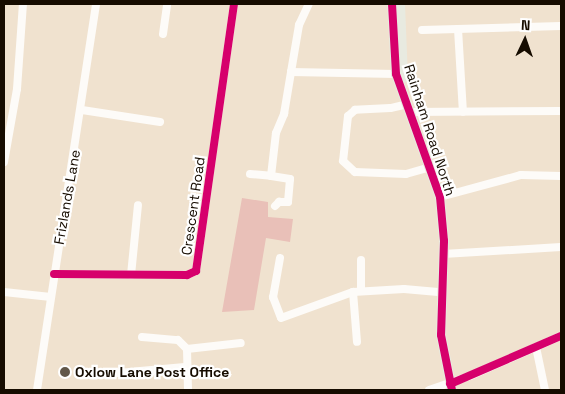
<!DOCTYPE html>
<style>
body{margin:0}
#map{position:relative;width:565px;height:394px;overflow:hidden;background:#f0e2cf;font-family:"Space Grotesk",sans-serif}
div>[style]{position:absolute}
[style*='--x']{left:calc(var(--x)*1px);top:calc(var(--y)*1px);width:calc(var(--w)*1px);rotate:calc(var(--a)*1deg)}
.green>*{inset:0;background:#e9c0b8}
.minor>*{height:8px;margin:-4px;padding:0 4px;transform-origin:4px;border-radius:4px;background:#fdfbf8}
.major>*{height:10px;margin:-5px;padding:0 5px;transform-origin:5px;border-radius:5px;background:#e8eae0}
.cycleway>*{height:8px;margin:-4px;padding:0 4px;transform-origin:4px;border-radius:4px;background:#d6006c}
.dots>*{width:14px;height:14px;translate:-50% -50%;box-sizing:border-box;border:2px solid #fff;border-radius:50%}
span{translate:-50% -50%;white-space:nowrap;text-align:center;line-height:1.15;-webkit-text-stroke:4.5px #fff;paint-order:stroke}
.street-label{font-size:14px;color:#160c00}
.poi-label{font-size:14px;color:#160c00;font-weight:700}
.left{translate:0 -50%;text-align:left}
.frame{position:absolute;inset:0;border:5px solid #160c00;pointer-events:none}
.north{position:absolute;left:500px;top:15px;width:50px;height:50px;-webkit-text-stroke:4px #fff;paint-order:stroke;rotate:3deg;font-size:14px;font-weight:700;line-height:20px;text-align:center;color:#160c00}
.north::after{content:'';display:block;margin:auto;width:18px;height:22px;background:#160c00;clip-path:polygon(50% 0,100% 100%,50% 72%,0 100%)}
</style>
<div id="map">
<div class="green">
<div style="clip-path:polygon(242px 198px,268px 202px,268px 217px,293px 219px,290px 242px,266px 238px,254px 310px,222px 312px)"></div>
</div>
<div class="minor">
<div style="--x:458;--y:29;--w:83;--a:86.6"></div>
<div style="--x:422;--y:30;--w:139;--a:-1.6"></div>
<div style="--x:163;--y:34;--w:30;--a:-82"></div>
<div style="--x:291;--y:72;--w:48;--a:-80.3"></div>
<div style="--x:299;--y:25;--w:23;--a:-65"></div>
<div style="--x:408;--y:104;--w:18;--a:167"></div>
<div style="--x:390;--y:108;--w:35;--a:177"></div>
<div style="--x:355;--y:110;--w:9;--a:139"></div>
<div style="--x:348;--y:116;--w:45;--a:96.3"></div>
<div style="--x:343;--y:161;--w:16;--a:43"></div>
<div style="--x:355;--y:172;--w:51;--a:2.2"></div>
<div style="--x:406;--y:174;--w:26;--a:-16"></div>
<div style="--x:82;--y:110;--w:79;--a:8.7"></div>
<div style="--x:411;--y:112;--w:150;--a:-0.4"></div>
<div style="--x:4;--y:162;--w:74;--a:-79.9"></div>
<div style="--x:17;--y:89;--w:85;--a:-86"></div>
<div style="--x:250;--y:174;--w:21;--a:5"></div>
<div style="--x:440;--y:197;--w:84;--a:-15.2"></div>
<div style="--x:521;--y:175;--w:40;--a:1.4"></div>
<div style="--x:275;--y:206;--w:6;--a:-45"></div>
<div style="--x:279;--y:202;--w:9;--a:0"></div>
<div style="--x:288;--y:202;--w:23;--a:-85"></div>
<div style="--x:290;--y:179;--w:19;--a:-171"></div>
<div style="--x:271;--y:176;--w:43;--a:-83.4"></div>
<div style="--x:276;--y:133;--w:21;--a:-67"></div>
<div style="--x:284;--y:114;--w:43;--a:-80.5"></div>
<div style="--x:291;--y:72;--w:105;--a:1.1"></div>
<div style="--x:443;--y:254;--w:118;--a:-3.4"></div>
<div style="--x:280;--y:258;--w:40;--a:100"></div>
<div style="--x:273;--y:297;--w:22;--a:69"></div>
<div style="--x:281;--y:318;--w:77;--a:-19.9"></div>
<div style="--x:353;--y:292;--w:51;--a:-3.4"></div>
<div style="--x:404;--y:289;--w:37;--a:5"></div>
<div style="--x:361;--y:260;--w:31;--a:90"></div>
<div style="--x:54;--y:274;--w:133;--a:0.4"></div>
<div style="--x:187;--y:275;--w:10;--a:-24"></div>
<div style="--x:196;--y:271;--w:270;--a:-81.9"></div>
<div style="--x:131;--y:275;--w:70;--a:-84.3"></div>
<div style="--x:4;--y:292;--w:47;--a:6.1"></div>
<div style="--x:353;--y:292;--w:50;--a:85.4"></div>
<div style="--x:142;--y:337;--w:36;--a:5"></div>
<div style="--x:178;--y:340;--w:13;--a:45"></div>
<div style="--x:536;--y:347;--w:44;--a:78.2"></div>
<div style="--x:187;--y:349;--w:54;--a:-6.3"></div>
<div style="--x:187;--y:349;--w:41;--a:88.6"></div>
<div style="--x:118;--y:373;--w:67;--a:-5.1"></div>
<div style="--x:37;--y:390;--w:390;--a:-81.3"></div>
<div style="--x:429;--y:390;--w:43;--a:-18.9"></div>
<div style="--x:470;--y:376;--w:99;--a:-23.7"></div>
</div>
<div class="major">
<div style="--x:392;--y:4;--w:70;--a:86.7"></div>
<div style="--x:396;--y:74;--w:131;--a:70.3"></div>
<div style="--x:440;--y:197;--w:44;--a:84.8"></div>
<div style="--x:444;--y:241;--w:94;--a:91.8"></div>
<div style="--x:441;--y:335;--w:56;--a:78.7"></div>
<div style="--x:400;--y:4;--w:74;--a:87.7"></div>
</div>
<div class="cycleway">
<div style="--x:392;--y:4;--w:70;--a:86.7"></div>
<div style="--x:396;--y:74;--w:131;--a:70.3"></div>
<div style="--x:440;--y:197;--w:44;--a:84.8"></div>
<div style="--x:444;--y:241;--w:94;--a:91.8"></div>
<div style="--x:441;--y:335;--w:56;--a:78.7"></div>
<div style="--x:54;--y:274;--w:133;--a:0.4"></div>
<div style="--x:187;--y:275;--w:10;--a:-24"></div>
<div style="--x:196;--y:271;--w:270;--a:-81.9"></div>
<div style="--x:450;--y:384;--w:121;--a:-23.4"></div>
</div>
<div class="dots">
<div style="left:65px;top:372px;background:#625748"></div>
</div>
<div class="street-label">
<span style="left:430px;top:130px;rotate:72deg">Rainham Road North</span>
<span style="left:67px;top:197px;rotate:-80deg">Frizlands Lane</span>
<span style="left:193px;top:206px;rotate:-82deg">Crescent Road</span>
</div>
<div class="poi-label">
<span class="left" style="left:75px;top:372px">Oxlow Lane Post Office</span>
</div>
<div class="frame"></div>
<div class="north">N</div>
</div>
